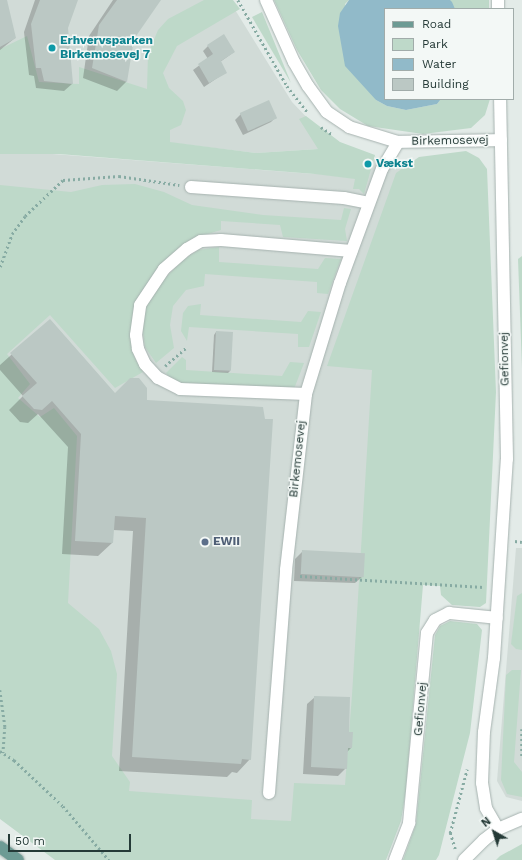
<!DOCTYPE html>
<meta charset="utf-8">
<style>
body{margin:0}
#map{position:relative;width:522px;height:860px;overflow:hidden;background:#e3ebe8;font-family:"Work Sans",sans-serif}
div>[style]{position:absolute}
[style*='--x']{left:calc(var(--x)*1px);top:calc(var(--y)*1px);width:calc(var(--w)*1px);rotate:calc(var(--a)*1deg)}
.built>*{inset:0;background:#d1dbd7}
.green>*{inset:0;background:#bed9c9;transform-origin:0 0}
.water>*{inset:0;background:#91bac9}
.shadow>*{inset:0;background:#0003}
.building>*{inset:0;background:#bbc8c4;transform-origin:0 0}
.path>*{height:2.5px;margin-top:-1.25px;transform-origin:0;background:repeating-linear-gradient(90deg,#87aba3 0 2px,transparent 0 5px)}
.roads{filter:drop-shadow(0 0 1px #a6b2af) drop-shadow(0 0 1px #a6b2af)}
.minor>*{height:12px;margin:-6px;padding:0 6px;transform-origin:6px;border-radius:6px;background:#fff}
.major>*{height:12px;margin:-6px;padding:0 6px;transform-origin:6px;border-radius:6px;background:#6d9b94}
.dots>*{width:11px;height:11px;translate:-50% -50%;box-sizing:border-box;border:2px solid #f3f8f6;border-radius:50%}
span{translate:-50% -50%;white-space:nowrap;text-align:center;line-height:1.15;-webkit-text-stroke:3px #f3f8f6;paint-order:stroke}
.culture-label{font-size:12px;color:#0d838f;font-weight:700}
.left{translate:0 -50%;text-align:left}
.street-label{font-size:12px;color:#253a37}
.service-label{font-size:12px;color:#4e5e75;font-weight:700}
.legend{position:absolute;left:384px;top:8px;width:130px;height:92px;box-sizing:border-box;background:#f3f8f6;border:1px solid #a1acaa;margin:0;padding:5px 7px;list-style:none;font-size:12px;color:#253a37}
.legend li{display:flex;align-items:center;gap:8px;height:20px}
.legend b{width:20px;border:1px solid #a1acaa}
.north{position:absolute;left:474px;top:812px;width:40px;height:40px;-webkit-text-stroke:3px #f3f8f6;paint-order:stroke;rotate:321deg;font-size:11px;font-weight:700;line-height:16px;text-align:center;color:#253a37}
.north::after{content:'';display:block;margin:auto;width:14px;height:18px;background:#253a37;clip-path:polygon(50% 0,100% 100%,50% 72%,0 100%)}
.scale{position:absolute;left:8px;top:834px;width:123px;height:18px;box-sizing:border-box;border:2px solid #253a37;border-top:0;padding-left:5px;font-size:12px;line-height:14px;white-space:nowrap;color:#253a37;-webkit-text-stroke:3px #f3f8f6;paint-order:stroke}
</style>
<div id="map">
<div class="built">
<div style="clip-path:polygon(0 0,229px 0,292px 102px,315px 126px,339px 142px,372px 156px,407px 165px,343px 843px,132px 860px,0 596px,0 150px,314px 174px,318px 149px,256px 153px,0 122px)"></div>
<div style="clip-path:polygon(516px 548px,522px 548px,522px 801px,506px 797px,497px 781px)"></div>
</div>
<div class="green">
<div style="clip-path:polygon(204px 0,233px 0,240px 9px,177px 46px,163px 73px,169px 88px,183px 101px,186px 110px,181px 125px,170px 130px,170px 142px,256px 153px,318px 149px,299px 119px,306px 116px,340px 142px,375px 155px,364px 194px,359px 189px,353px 189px,355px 179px,315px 174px,59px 154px,0 154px,0 49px,27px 36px,39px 82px,79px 84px,79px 67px,147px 89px,148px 54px,158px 30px,168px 19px)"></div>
<div style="clip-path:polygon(274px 0,349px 0,345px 4px,376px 100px,387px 106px,406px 110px,437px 104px,441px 99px,490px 99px,485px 115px,471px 128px,423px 134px,368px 126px,340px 109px,321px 90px,297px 50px)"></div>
<div style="left:450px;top:0;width:39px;height:10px"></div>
<div style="clip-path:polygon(262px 12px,291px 83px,252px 17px)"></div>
<div style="clip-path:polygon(466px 151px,479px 158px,487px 169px,496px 392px,486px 603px,480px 607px,452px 605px,441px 595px,440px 586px,423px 585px,406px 790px,401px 821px,386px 860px,55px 860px,0 819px,0 185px,71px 192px,102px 185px,135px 184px,164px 192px,192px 205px,263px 215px,341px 220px,344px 208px,351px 209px,345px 229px,347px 241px,283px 237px,280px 225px,221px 221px,221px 230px,197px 237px,138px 297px,133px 312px,131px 333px,134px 356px,143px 372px,115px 388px,50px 315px,7px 354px,30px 384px,18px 398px,40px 417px,54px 408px,77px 436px,68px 603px,99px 629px,111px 651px,117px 674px,112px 756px,130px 782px,129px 791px,252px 800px,251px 819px,291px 821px,294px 783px,345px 785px,352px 695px,372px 370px,327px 366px,396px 173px,419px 157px)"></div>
<div style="clip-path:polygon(219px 247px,219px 262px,318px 269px,325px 258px,341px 259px,328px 294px,317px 293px,317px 282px,205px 274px,204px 286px,186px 290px,173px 306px,170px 325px,174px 348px,156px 363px,145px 347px,142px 324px,146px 303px,161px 282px,183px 260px,198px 250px)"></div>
<div style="clip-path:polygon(522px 256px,522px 368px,518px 259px)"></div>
<div style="clip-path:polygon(201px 304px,200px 315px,301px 322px,308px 311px,321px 312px,309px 347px,298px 347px,298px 334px,189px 327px,187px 341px,181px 331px,183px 313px,188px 306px)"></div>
<div style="clip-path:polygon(182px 357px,186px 360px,186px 370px,282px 376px,290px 362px,304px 363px,294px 389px,175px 383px,166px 373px)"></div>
<div style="clip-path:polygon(522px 593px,522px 650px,516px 649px,511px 644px,517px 596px)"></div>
<div style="clip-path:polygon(450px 621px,477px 624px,482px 630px,470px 733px,439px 855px,436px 860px,403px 860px,416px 824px,435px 635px,440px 626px)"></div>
<div style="clip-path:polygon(512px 670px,521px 670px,514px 762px,522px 772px,522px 797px,507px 794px,501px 780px,506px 675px)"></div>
<div style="clip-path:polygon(522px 844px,522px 860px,496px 860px,500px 856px)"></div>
</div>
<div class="water">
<div style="clip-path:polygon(349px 0,450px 0,452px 2px,455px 9px,385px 9px,385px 99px,441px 99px,437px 104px,406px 110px,387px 106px,376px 100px,345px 66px,338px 26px,340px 13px)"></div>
</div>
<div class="shadow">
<div style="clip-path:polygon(0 0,6px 0,15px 38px,0 50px)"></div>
<div style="clip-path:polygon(35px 0,77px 0,67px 28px,72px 84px,64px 91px,36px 88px,34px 76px,29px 75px,24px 32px)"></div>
<div style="clip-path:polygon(113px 0,157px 0,133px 38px,126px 82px,117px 91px,83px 78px,89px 36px)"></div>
<div style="clip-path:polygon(208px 46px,234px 52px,220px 62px,226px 72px,204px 87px,193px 70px,208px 59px,203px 51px)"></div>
<div style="clip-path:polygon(241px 114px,276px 117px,271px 122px,243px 135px,235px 120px)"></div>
<div style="clip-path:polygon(50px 320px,115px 394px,146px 401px,250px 759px,237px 773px,232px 772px,227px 777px,119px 771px,133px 531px,113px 530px,112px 543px,98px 556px,62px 554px,68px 447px,38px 414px,28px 423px,20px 422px,9px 410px,23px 396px,0 370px,0 365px)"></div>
<div style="clip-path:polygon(216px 332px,230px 371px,228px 373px,212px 372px,214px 335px)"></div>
<div style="clip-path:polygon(303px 551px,363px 576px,355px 583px,294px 581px,295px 559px)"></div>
<div style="clip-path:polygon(315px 697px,351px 748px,346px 753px,346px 768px,338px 776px,303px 774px,307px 704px)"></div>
</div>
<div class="building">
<div style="clip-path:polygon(0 0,7px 0,16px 38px,0 47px)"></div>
<div style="clip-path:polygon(40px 0,78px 0,68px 28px,73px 84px,44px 81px,41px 68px,36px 68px,31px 24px)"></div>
<div style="clip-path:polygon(117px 0,161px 0,134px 39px,127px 82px,92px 68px,99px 25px)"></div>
<div style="clip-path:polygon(224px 34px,235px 52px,221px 61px,227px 73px,209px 83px,198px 64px,213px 54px,207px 45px)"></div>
<div style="left:269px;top:100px;width:20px;height:32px;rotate:66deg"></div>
<div style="clip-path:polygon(50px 319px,115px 393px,130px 378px,139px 378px,147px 388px,147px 400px,263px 407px,265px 419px,273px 419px,251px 760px,242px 759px,241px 764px,132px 757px,146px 518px,115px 516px,113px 543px,75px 541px,81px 434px,52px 401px,42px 410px,34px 409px,22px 396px,37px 383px,10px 353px)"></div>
<div style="left:216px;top:331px;width:17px;height:39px;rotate:3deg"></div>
<div style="left:302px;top:550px;width:63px;height:24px;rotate:3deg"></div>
<div style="clip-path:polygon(314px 696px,350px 697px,349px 732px,353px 732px,352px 748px,348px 748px,347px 769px,311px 767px)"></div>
</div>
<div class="path">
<div style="--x:238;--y:0;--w:99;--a:60.3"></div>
<div style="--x:287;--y:86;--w:34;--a:52"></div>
<div style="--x:321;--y:127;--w:14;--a:34"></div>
<div style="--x:0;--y:267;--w:35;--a:-70"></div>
<div style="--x:12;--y:234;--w:22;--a:-54"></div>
<div style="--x:25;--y:216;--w:52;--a:-43.5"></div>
<div style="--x:63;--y:180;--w:56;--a:-4.1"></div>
<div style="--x:119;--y:176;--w:61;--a:8.5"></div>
<div style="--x:165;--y:366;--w:28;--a:-41"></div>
<div style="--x:515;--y:541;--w:7;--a:8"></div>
<div style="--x:300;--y:576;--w:184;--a:3.4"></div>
<div style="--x:0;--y:690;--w:37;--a:82"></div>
<div style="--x:5;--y:727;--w:26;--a:94"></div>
<div style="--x:522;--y:729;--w:29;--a:90"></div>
<div style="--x:0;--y:751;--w:17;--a:33"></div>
<div style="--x:14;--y:760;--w:67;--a:43.2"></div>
<div style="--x:63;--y:806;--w:71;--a:49.6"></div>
<div style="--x:455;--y:849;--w:17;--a:-107"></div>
<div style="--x:450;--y:833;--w:66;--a:-75.1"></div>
</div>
<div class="roads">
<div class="minor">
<div style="--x:266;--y:0;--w:68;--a:65.7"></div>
<div style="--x:294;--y:62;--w:28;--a:60"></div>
<div style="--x:308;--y:86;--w:32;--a:54"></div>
<div style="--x:327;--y:112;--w:27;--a:34"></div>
<div style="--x:349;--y:127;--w:51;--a:17"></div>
<div style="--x:398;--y:142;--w:103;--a:-1.1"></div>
<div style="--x:498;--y:0;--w:9;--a:90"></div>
<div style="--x:191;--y:187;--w:153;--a:4.1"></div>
<div style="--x:344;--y:198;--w:25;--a:11"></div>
<div style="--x:306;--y:394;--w:126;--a:-177.7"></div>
<div style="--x:180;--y:389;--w:25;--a:-153"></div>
<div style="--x:158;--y:378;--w:19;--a:-133"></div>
<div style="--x:145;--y:364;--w:17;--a:-115"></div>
<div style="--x:138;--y:349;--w:14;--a:-98"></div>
<div style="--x:136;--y:335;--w:30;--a:-82"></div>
<div style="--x:140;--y:305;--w:43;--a:-56.3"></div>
<div style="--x:164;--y:269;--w:30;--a:-41"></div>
<div style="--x:187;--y:249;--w:16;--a:-30"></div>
<div style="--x:201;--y:241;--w:20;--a:-3"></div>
<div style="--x:221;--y:240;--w:131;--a:4.8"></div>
<div style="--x:269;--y:793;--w:224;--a:-85.6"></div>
<div style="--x:286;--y:570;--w:177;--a:-83.5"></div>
<div style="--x:306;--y:394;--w:116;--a:-73"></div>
<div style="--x:340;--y:283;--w:121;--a:-69.8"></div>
<div style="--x:382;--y:169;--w:31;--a:-59"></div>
<div style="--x:498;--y:829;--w:24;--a:-120"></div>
<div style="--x:486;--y:808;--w:25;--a:-99"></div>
<div style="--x:482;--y:783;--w:51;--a:-87.8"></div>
<div style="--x:484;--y:732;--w:75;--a:-82.3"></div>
<div style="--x:494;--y:658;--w:199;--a:-86.3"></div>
<div style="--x:507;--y:459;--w:360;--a:-91.1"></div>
<div style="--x:395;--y:860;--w:40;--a:-69"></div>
<div style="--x:409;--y:823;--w:191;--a:-84.6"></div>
<div style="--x:427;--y:633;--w:15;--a:-58"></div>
<div style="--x:435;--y:620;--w:16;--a:-27"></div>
<div style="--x:449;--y:613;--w:48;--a:5.9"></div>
<div style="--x:464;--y:860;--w:28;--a:-45"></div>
<div style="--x:484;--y:840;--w:18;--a:-38"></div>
<div style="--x:498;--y:829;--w:26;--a:-23"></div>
</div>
<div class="major">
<div style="--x:0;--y:847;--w:22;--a:36"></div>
</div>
</div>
<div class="dots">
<div style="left:52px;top:48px;background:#0f9aa8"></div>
<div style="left:368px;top:164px;background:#0f9aa8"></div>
<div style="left:205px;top:542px;background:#5c6f8a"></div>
</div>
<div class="culture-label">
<span class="left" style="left:60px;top:48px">Erhvervsparken<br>Birkemosevej 7</span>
<span class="left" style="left:376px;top:164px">Vækst</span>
</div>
<div class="street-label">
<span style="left:450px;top:141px;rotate:-1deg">Birkemosevej</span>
<span style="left:505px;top:359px;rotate:-91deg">Gefionvej</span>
<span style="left:298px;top:459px;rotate:-84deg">Birkemosevej</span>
<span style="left:421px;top:709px;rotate:-85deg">Gefionvej</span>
</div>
<div class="service-label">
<span class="left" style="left:213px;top:542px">EWII</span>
</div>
<ul class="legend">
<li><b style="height:5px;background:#6d9b94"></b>Road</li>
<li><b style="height:11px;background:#bed9c9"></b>Park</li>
<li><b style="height:11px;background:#91bac9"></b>Water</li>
<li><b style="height:11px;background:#bbc8c4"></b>Building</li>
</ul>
<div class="north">N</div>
<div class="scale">50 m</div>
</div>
